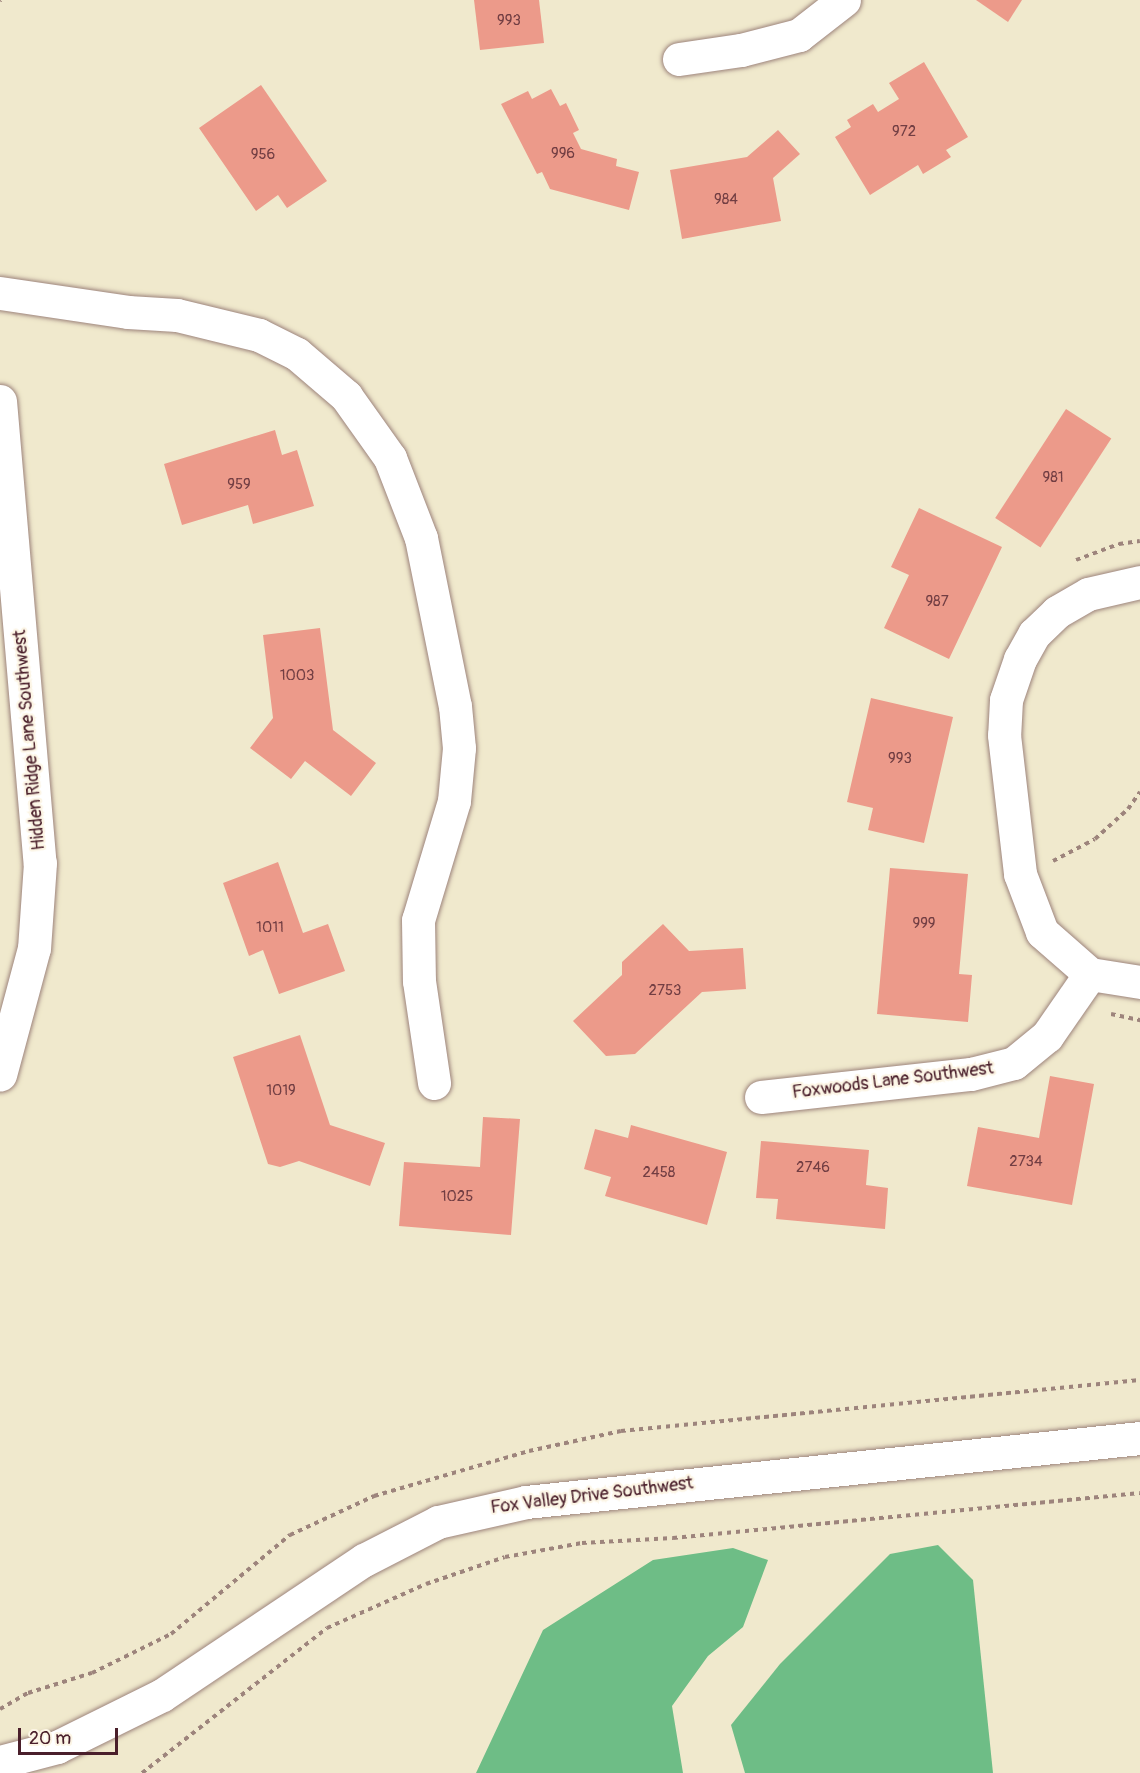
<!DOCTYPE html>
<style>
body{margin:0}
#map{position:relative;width:1140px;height:1773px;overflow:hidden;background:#f0e9cd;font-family:Pangolin,sans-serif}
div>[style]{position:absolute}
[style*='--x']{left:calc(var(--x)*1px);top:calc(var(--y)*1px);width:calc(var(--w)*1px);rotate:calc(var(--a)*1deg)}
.forest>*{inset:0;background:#6ebd86}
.building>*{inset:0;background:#ec9a8a;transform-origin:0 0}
.path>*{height:4px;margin-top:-2px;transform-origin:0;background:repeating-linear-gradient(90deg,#9d847c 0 4.5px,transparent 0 9px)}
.roads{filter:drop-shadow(0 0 2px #9d847c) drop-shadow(0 0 2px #9d847c)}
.minor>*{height:33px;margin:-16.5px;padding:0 16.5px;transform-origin:16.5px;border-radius:16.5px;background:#fff}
span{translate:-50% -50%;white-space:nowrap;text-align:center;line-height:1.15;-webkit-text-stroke:4.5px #fcf5e5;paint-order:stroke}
.number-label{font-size:15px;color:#723e43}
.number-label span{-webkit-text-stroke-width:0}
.street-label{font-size:18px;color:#4a1f2b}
.scale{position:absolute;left:18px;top:1728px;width:100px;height:27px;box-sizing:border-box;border:3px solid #4a1f2b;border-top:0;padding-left:8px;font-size:18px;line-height:21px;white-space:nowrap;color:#4a1f2b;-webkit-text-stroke:4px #fcf5e5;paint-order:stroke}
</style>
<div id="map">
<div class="forest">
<div style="clip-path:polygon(938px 1545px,973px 1580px,993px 1773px,745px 1773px,731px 1725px,780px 1664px,890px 1554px)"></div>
<div style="clip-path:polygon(733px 1548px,768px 1560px,743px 1627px,708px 1656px,672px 1706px,683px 1773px,476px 1773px,543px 1630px,653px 1560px)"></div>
</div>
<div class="building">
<div style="clip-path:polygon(474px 0,539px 0,544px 43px,480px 50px)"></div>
<div style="clip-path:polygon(976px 0,1022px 0,1008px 22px)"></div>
<div style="clip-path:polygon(924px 62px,968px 137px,946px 150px,951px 157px,923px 174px,918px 165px,870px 195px,835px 137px,851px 127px,847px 120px,873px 104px,878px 112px,899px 99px,889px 83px)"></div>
<div style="clip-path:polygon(261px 85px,327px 181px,287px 208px,278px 195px,256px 211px,199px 128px)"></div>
<div style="clip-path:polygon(551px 89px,560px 106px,566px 103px,579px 130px,573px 133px,581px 149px,617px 159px,616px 166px,639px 172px,629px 210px,550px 189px,542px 172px,537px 174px,501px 104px,528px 91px,532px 99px)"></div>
<div style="clip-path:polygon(778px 130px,800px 154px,773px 178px,781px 221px,682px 239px,670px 170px,747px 157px)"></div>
<div style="left:1066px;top:409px;width:54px;height:130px;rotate:33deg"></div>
<div style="clip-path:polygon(275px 430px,282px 455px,297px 450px,314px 506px,253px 524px,248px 505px,182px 525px,164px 464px)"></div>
<div style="clip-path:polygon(919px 508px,1002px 547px,949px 659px,884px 628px,909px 575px,891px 567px)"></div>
<div style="clip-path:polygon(320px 628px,333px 730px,376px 763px,351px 796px,305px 761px,291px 779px,250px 748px,273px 718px,263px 635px)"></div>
<div style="clip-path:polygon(871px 698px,953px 717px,924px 843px,868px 830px,873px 808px,847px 802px)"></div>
<div style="clip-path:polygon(278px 862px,303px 933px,328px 924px,345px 971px,279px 994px,263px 950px,249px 956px,223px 883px)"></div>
<div style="clip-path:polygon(890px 868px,968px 874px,959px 974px,972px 975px,968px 1022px,877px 1014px)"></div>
<div style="clip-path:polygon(663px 924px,689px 951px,743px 948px,746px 989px,702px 992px,635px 1054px,606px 1056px,573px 1021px,622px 975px,622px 962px)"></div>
<div style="clip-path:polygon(300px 1035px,330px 1125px,385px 1143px,370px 1186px,299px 1161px,280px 1167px,268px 1164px,233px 1057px)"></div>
<div style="clip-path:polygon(1050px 1076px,1094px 1084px,1072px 1205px,967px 1186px,978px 1127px,1039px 1138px)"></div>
<div style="clip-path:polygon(483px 1117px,520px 1119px,511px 1235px,399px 1226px,404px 1162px,480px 1167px)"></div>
<div style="clip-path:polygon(631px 1125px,727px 1152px,707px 1225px,605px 1196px,611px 1177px,584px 1169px,595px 1129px,628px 1138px)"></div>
<div style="clip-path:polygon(761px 1141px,869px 1150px,866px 1185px,888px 1188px,885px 1229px,776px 1219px,778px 1199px,756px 1198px)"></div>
</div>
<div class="path">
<div style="--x:0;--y:1;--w:1;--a:-45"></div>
<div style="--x:1076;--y:560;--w:46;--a:-20.4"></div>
<div style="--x:1119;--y:544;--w:21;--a:-8"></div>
<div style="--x:1053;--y:861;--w:47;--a:-27.6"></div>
<div style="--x:1095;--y:839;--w:45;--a:-42.3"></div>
<div style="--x:1128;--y:809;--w:21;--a:-55"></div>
<div style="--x:1111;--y:1014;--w:30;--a:12"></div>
<div style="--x:0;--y:1709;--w:32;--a:-30"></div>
<div style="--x:28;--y:1693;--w:67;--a:-17.4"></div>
<div style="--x:92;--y:1673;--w:88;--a:-26.3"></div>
<div style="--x:171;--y:1634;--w:155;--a:-39.8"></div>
<div style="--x:290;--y:1535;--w:93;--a:-24.9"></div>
<div style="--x:374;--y:1496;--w:161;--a:-16.2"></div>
<div style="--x:529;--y:1451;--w:94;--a:-12.3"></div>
<div style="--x:621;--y:1431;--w:521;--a:-5.61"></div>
<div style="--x:142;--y:1773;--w:235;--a:-38.1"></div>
<div style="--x:327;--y:1628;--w:108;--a:-24"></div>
<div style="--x:426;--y:1584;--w:83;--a:-18.9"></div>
<div style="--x:505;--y:1557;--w:78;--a:-10.3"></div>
<div style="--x:582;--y:1543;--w:91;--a:-3.1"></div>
<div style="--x:673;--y:1538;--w:469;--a:-5.5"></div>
</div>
<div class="roads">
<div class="minor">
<div style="--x:679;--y:59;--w:63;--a:-8.3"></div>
<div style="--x:741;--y:50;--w:60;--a:-14.5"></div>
<div style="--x:799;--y:35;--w:57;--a:-37.9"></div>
<div style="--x:0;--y:293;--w:129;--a:8.4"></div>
<div style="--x:128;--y:312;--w:49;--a:3.5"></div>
<div style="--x:177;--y:315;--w:84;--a:13.7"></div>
<div style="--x:259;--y:335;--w:42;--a:26.6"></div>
<div style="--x:297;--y:354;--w:65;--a:40.6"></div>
<div style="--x:346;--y:396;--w:76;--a:54.6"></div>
<div style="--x:390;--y:458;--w:86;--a:68.8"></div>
<div style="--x:421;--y:538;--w:171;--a:78.6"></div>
<div style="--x:455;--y:706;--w:42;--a:84.6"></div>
<div style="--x:459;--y:748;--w:53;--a:95.4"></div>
<div style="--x:454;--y:801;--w:124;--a:106.8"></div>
<div style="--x:418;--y:920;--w:61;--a:89.1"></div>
<div style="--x:419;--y:981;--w:103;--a:81.6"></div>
<div style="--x:0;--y:401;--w:464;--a:85.1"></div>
<div style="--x:40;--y:863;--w:85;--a:94"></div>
<div style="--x:34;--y:948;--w:131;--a:105"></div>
<div style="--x:1140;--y:582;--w:53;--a:167"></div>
<div style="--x:1088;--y:594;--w:36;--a:150"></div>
<div style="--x:1057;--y:612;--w:32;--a:136"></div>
<div style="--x:1034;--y:634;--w:29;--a:119"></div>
<div style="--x:1020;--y:659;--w:43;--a:108.9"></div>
<div style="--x:1006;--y:700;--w:35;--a:93"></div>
<div style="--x:1004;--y:735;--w:140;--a:83.4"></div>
<div style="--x:1020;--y:874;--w:62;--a:69.2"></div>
<div style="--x:1042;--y:932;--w:64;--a:41.2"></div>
<div style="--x:1090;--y:974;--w:51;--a:9.1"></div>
<div style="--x:761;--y:1097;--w:211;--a:-6.3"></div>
<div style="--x:971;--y:1074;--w:44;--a:-14.3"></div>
<div style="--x:1014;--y:1063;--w:43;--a:-39.3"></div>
<div style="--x:1047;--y:1036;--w:75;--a:-55.3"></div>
<div style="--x:0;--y:1762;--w:59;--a:-14.7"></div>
<div style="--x:57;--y:1747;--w:117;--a:-26.3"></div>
<div style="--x:162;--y:1695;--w:243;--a:-33.8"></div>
<div style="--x:364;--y:1560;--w:83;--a:-27.2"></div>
<div style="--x:438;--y:1522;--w:90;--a:-12.8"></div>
<div style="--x:526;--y:1502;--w:617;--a:-5.95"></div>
</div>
</div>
<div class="number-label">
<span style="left:509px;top:21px">993</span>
<span style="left:904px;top:132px">972</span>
<span style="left:563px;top:154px">996</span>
<span style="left:263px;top:155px">956</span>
<span style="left:726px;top:200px">984</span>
<span style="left:1053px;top:478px">981</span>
<span style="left:239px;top:485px">959</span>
<span style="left:937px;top:602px">987</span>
<span style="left:297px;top:676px">1003</span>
<span style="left:900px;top:759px">993</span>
<span style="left:924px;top:924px">999</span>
<span style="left:270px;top:928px">1011</span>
<span style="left:665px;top:991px">2753</span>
<span style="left:281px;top:1091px">1019</span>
<span style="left:1026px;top:1162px">2734</span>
<span style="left:813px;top:1168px">2746</span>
<span style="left:659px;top:1173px">2458</span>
<span style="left:457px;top:1197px">1025</span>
</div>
<div class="street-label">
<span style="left:30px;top:740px;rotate:-95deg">Hidden Ridge Lane Southwest</span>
<span style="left:893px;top:1081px;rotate:-7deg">Foxwoods Lane Southwest</span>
<span style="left:592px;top:1496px;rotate:-7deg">Fox Valley Drive Southwest</span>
</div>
<div class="scale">20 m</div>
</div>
